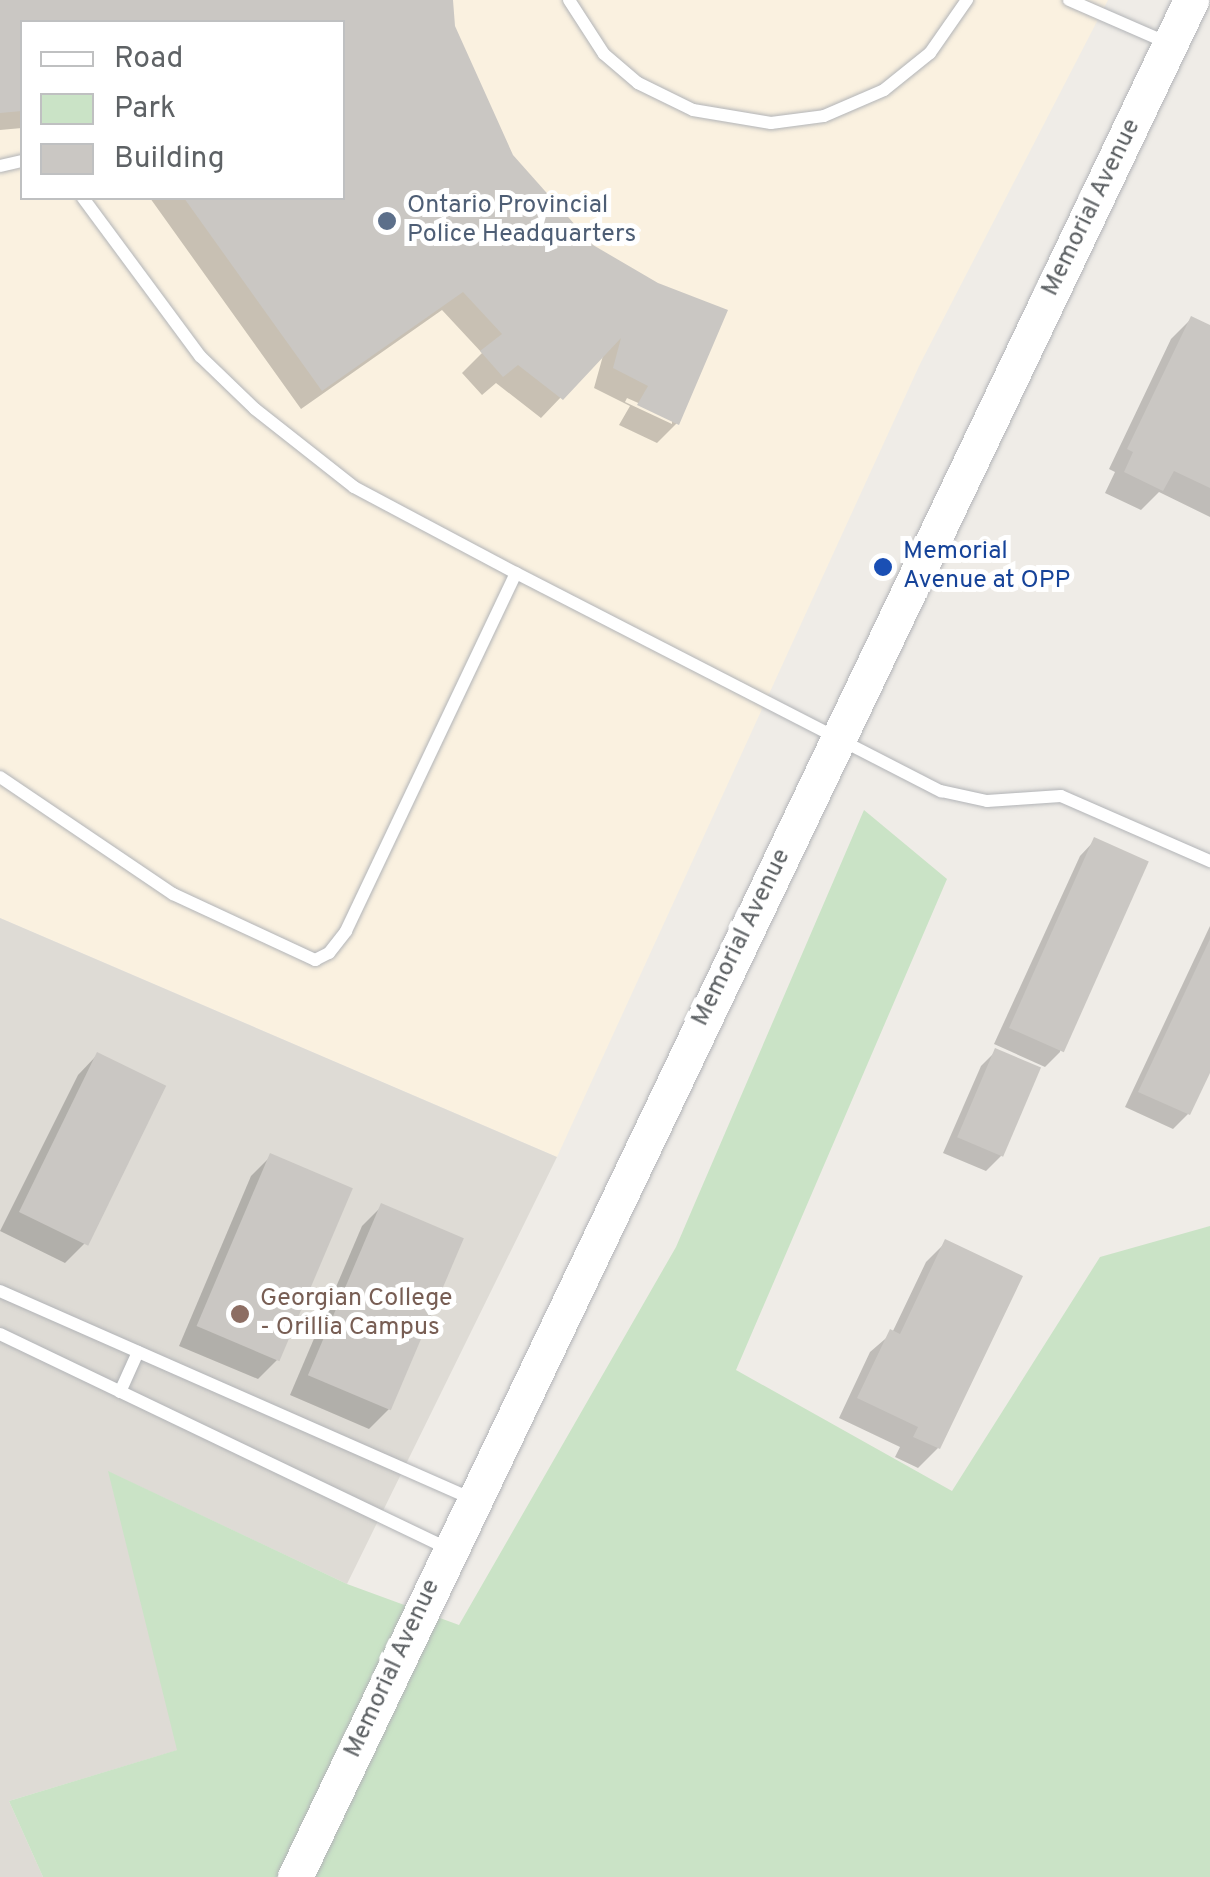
<!DOCTYPE html>
<style>
body{margin:0}
#map{position:relative;width:1210px;height:1877px;overflow:hidden;background:#efece7;font-family:Overpass,sans-serif}
div>[style]{position:absolute}
[style*='--x']{left:calc(var(--x)*1px);top:calc(var(--y)*1px);width:calc(var(--w)*1px);rotate:calc(var(--a)*1deg)}
.commercial>*{inset:0;background:#faf1e0}
.education>*{inset:0;background:#dedbd5}
.green>*{inset:0;background:#cae3c6}
.shadow>*{inset:0;background:#0003}
.building>*{inset:0;background:#cac7c3;transform-origin:0 0}
.roads{filter:drop-shadow(0 0 2px #b2b4b7) drop-shadow(0 0 2px #b2b4b7)}
.service>*{height:12px;margin:-6px;padding:0 6px;transform-origin:6px;border-radius:6px;background:#fff}
.secondary>*{height:35px;margin:-17.5px;padding:0 17.5px;transform-origin:17.5px;border-radius:17.5px;background:#fff}
.dots>*{width:28px;height:28px;translate:-50% -50%;box-sizing:border-box;border:5px solid #fff;border-radius:50%}
span{translate:-50% -50%;white-space:nowrap;text-align:center;line-height:1.15;-webkit-text-stroke:10px #fff;paint-order:stroke}
.service-label{font-size:25px;color:#4e5e75}
.left{translate:0 -50%;text-align:left}
.street-label{font-size:25px;color:#5e6265}
.transit-label{font-size:25px;color:#164399}
.education-label{font-size:25px;color:#785e54}
.legend{position:absolute;left:20px;top:20px;width:325px;height:180px;box-sizing:border-box;background:#fff;border:2px solid #bfc0c1;margin:0;padding:12px 18px;list-style:none;font-size:30px;color:#5e6265}
.legend li{display:flex;align-items:center;gap:20px;height:50px}
.legend b{width:50px;border:2px solid #bfc0c1}
</style>
<div id="map">
<div class="commercial">
<div style="clip-path:polygon(evenodd,0 0,1108px 0,920px 364px,557px 1157px,0 918px,0 0,22px 22px,342px 22px,342px 198px,22px 198px,22px 22px)"></div>
</div>
<div class="education">
<div style="clip-path:polygon(0 918px,557px 1157px,347px 1584px,109px 1472px,178px 1750px,9px 1801px,43px 1877px,0 1877px)"></div>
</div>
<div class="green">
<div style="clip-path:polygon(864px 810px,947px 879px,736px 1370px,952px 1491px,1100px 1257px,1210px 1226px,1210px 1877px,43px 1877px,9px 1801px,177px 1750px,108px 1471px,347px 1584px,459px 1625px,676px 1247px)"></div>
</div>
<div class="shadow">
<div style="clip-path:polygon(evenodd,0 0,451px 0,452px 27px,511px 157px,677px 423px,657px 443px,619px 425px,630px 406px,594px 388px,604px 352px,541px 418px,496px 383px,482px 395px,462px 373px,482px 353px,442px 310px,301px 409px,150px 198px,342px 198px,342px 22px,22px 22px,22px 128px,0 130px,0 0,627px 398px,672px 418px,672px 424px,625px 402px,627px 398px)"></div>
<div style="clip-path:polygon(1191px 319px,1210px 328px,1210px 517px,1159px 492px,1141px 510px,1105px 493px,1115px 472px,1109px 469px,1171px 339px)"></div>
<div style="clip-path:polygon(1095px 840px,1060px 1052px,1045px 1067px,994px 1044px,1080px 856px)"></div>
<div style="clip-path:polygon(1210px 926px,1210px 1067px,1188px 1114px,1173px 1129px,1125px 1107px)"></div>
<div style="clip-path:polygon(996px 1051px,1001px 1156px,986px 1171px,943px 1153px,981px 1066px)"></div>
<div style="clip-path:polygon(97px 1055px,85px 1243px,65px 1263px,0 1231px,78px 1075px)"></div>
<div style="clip-path:polygon(271px 1156px,278px 1359px,258px 1379px,179px 1346px,251px 1176px)"></div>
<div style="clip-path:polygon(382px 1206px,389px 1409px,369px 1429px,290px 1395px,362px 1226px)"></div>
<div style="clip-path:polygon(946px 1242px,938px 1448px,918px 1468px,895px 1457px,900px 1447px,839px 1418px,870px 1352px,892px 1333px,926px 1262px)"></div>
</div>
<div class="building">
<div style="clip-path:polygon(0 0,453px 0,455px 26px,513px 155px,593px 245px,658px 283px,728px 310px,679px 425px,637px 405px,648px 386px,613px 368px,621px 338px,563px 400px,518px 365px,503px 377px,480px 351px,502px 334px,463px 292px,322px 391px,184px 198px,342px 198px,342px 22px,22px 22px,22px 111px,0 113px)"></div>
<div style="clip-path:polygon(1191px 316px,1210px 325px,1210px 488px,1174px 471px,1163px 491px,1124px 472px,1133px 452px,1127px 449px)"></div>
<div style="left:1094px;top:837px;width:60px;height:209px;rotate:24deg"></div>
<div style="clip-path:polygon(1210px 939px,1210px 1073px,1190px 1115px,1138px 1092px)"></div>
<div style="left:995px;top:1048px;width:50px;height:97px;rotate:23deg"></div>
<div style="left:97px;top:1052px;width:77px;height:178px;rotate:26deg"></div>
<div style="left:270px;top:1153px;width:90px;height:188px;rotate:23deg"></div>
<div style="left:381px;top:1203px;width:90px;height:187px;rotate:23deg"></div>
<div style="clip-path:polygon(945px 1239px,1023px 1276px,940px 1449px,913px 1437px,918px 1427px,857px 1398px,890px 1329px,900px 1334px)"></div>
</div>
<div class="roads">
<div class="service">
<div style="--x:569;--y:0;--w:64;--a:57.1"></div>
<div style="--x:604;--y:54;--w:45;--a:40.5"></div>
<div style="--x:638;--y:83;--w:61;--a:26.1"></div>
<div style="--x:693;--y:110;--w:79;--a:9.5"></div>
<div style="--x:771;--y:123;--w:53;--a:-7.5"></div>
<div style="--x:824;--y:116;--w:65;--a:-23.4"></div>
<div style="--x:884;--y:90;--w:59;--a:-38.8"></div>
<div style="--x:930;--y:53;--w:65;--a:-55.1"></div>
<div style="--x:1069;--y:0;--w:108;--a:23.5"></div>
<div style="--x:0;--y:166;--w:23;--a:-13"></div>
<div style="--x:83;--y:198;--w:197;--a:53.5"></div>
<div style="--x:200;--y:356;--w:76;--a:43.9"></div>
<div style="--x:255;--y:409;--w:126;--a:38.2"></div>
<div style="--x:354;--y:487;--w:183;--a:28"></div>
<div style="--x:0;--y:777;--w:209;--a:34.1"></div>
<div style="--x:173;--y:894;--w:157;--a:24.9"></div>
<div style="--x:315;--y:960;--w:16;--a:-27"></div>
<div style="--x:329;--y:953;--w:28;--a:-52"></div>
<div style="--x:346;--y:931;--w:396;--a:-64.6"></div>
<div style="--x:516;--y:573;--w:478;--a:27.2"></div>
<div style="--x:941;--y:791;--w:47;--a:12.3"></div>
<div style="--x:987;--y:801;--w:74;--a:-3.9"></div>
<div style="--x:1061;--y:796;--w:163;--a:23.6"></div>
<div style="--x:0;--y:1291;--w:516;--a:23.78"></div>
<div style="--x:0;--y:1334;--w:497;--a:25.6"></div>
<div style="--x:120;--y:1392;--w:44;--a:-65.8"></div>
</div>
<div class="secondary">
<div style="--x:295;--y:1877;--w:2080;--a:-64.48"></div>
</div>
</div>
<div class="dots">
<div style="left:387px;top:221px;background:#5c6f8a"></div>
<div style="left:883px;top:567px;background:#1a4fb4"></div>
<div style="left:240px;top:1314px;background:#8d6e63"></div>
</div>
<div class="service-label">
<span class="left" style="left:407px;top:221px">Ontario Provincial<br>Police Headquarters</span>
</div>
<div class="street-label">
<span style="left:1092px;top:208px;rotate:-64deg">Memorial Avenue</span>
<span style="left:742px;top:938px;rotate:-64deg">Memorial Avenue</span>
<span style="left:393px;top:1669px;rotate:-65deg">Memorial Avenue</span>
</div>
<div class="transit-label">
<span class="left" style="left:903px;top:567px">Memorial<br>Avenue at OPP</span>
</div>
<div class="education-label">
<span class="left" style="left:260px;top:1314px">Georgian College<br>- Orillia Campus</span>
</div>
<ul class="legend">
<li><b style="height:12px;background:#fff"></b>Road</li>
<li><b style="height:28px;background:#cae3c6"></b>Park</li>
<li><b style="height:28px;background:#cac7c3"></b>Building</li>
</ul>
</div>
